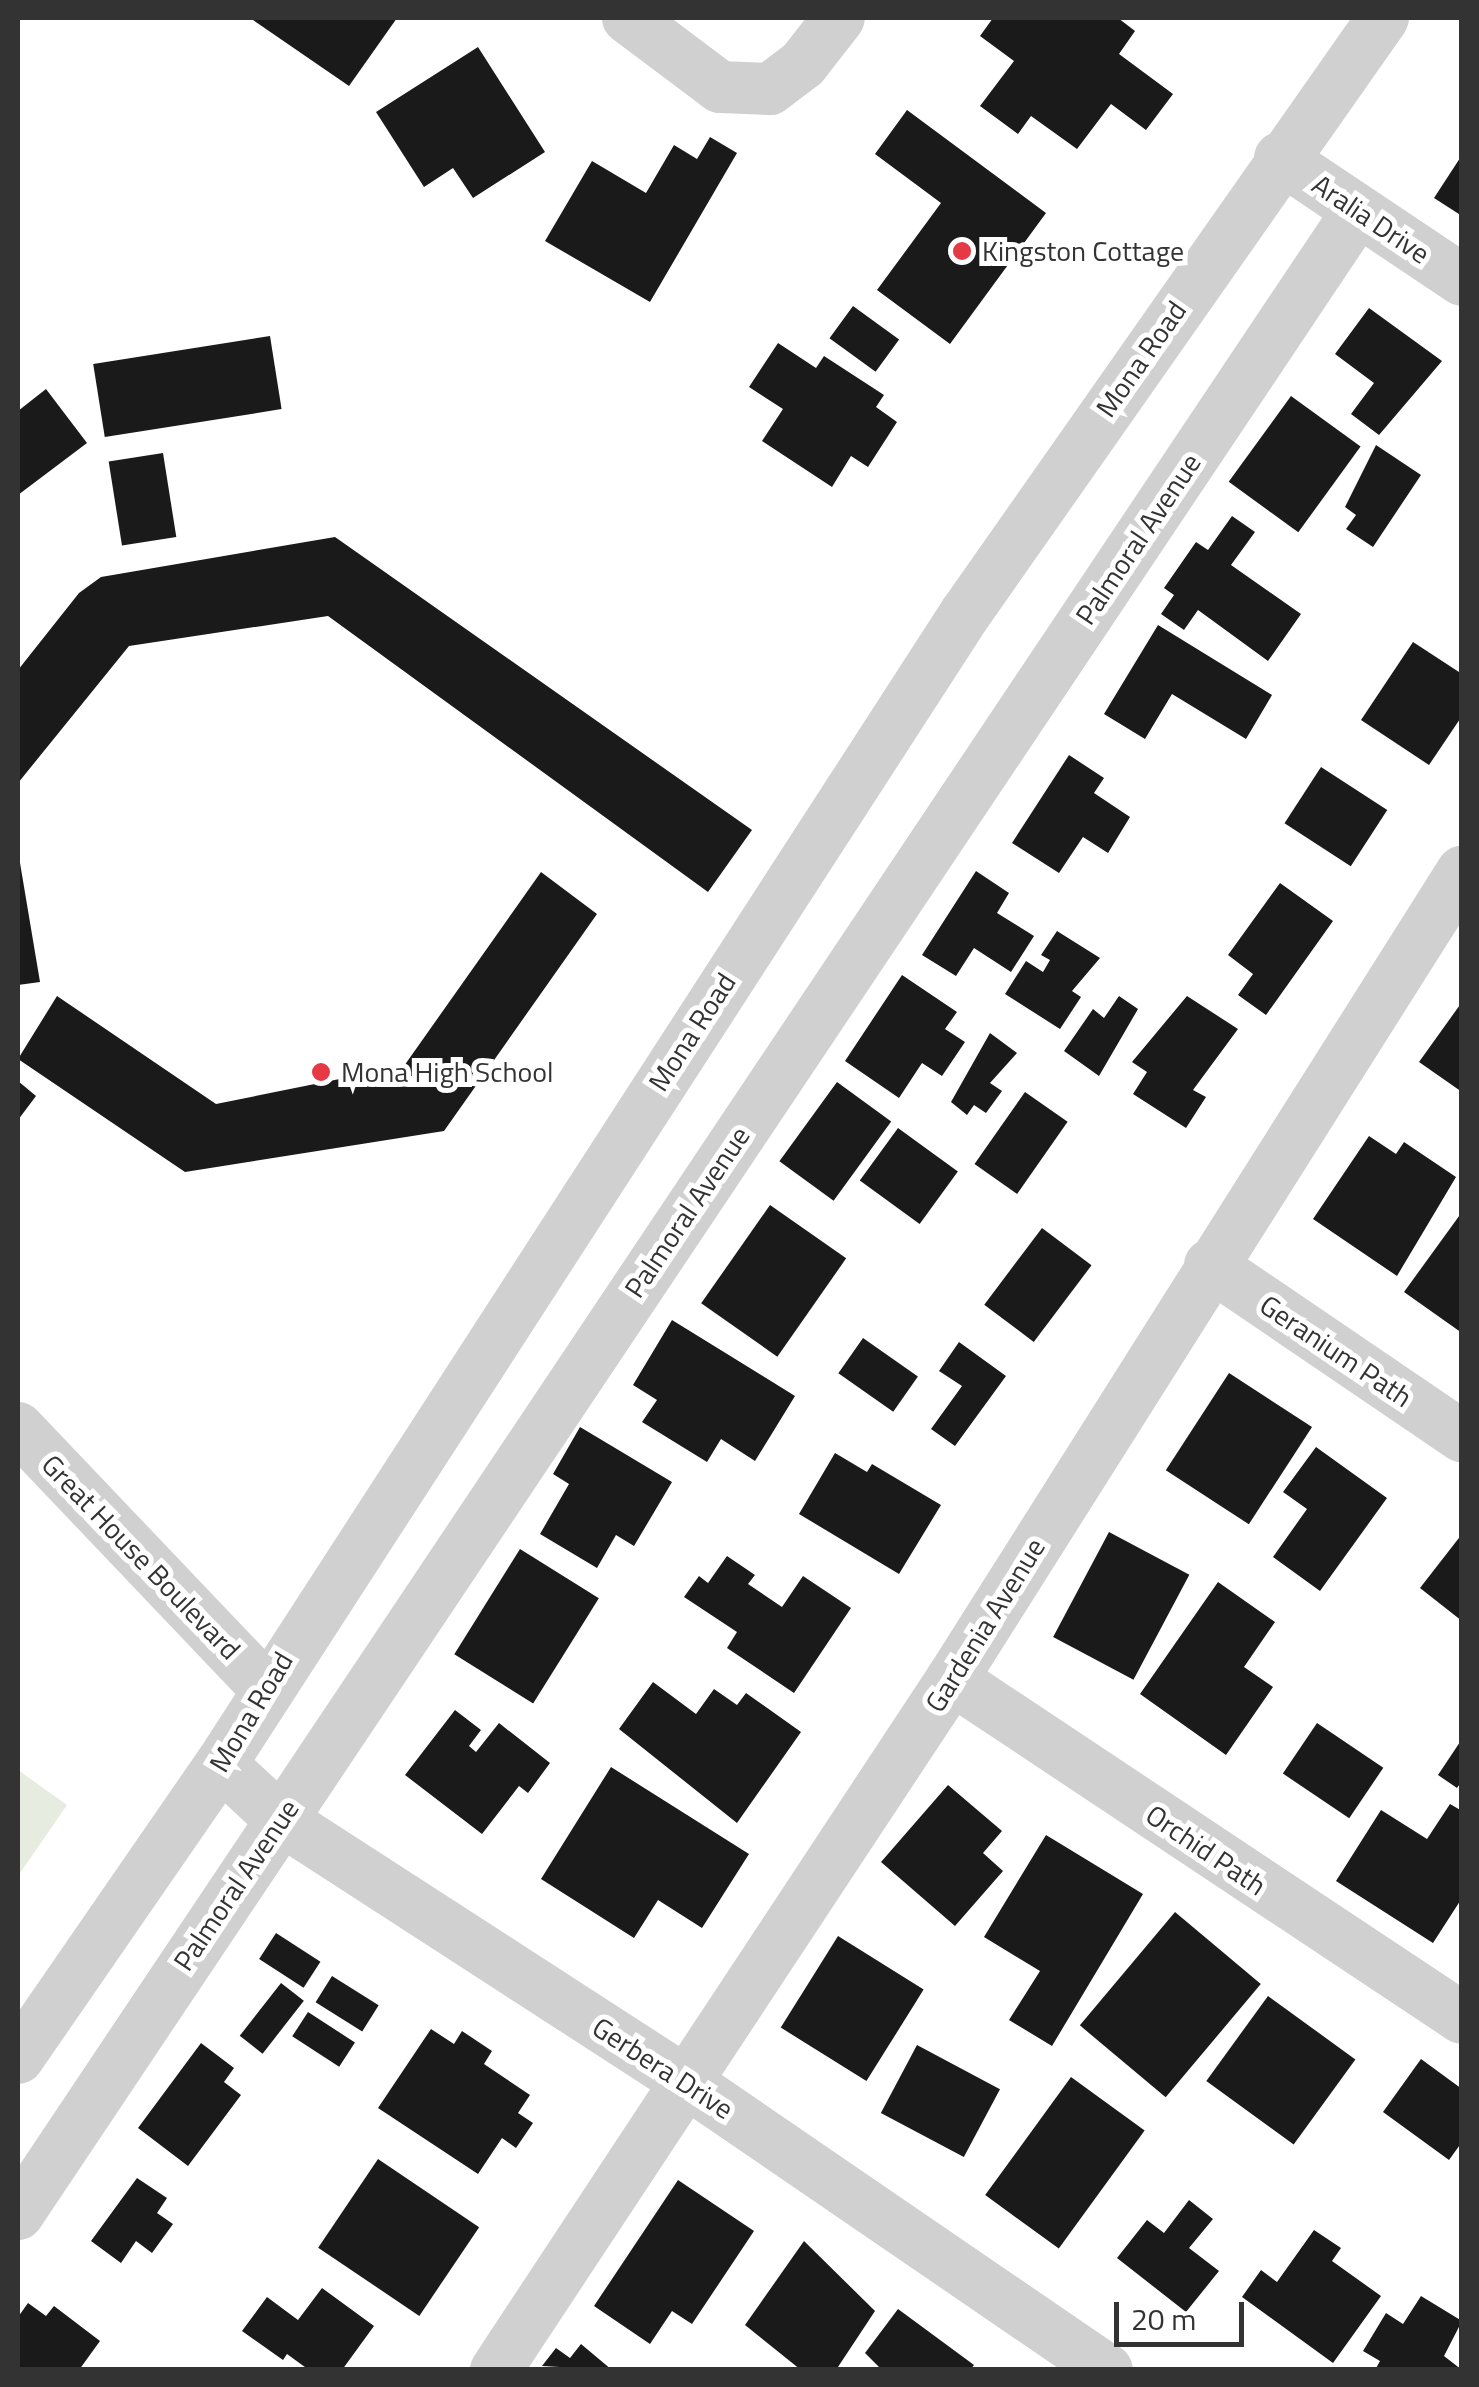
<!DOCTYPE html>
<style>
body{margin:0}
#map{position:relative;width:1479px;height:2387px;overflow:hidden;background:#fff;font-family:"Titillium Web",sans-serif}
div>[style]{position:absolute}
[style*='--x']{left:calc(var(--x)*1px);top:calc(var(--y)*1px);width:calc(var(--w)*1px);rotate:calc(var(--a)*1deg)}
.green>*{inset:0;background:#e6ecdf}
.building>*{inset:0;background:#1a1a1a;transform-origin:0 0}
.minor>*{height:52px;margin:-26px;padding:0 26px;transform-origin:26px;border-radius:26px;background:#d0d0d0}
.dots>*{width:28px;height:28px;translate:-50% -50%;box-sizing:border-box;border:5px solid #fff;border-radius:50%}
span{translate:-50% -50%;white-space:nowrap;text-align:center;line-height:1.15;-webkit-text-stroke:10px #fff;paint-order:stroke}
.street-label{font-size:28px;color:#333}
.poi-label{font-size:28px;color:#333}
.left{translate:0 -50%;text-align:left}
.frame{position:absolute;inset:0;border:20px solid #333;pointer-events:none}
.scale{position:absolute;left:1114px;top:2302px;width:130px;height:45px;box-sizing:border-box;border:5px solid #333;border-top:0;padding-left:12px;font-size:30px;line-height:35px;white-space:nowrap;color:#333;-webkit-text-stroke:8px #fff;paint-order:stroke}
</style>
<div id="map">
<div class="green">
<div style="clip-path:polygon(18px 1770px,67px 1805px,18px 1876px)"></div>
</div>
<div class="building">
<div style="clip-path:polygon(250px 18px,397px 18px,349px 86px)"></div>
<div style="clip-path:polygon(993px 18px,1118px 18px,1135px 31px,1119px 54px,1173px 94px,1146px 130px,1111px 104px,1077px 149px,1031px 116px,1018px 134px,980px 106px,1014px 61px,980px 36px)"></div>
<div style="clip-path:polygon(478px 47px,545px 152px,473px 198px,453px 168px,424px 187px,376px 112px)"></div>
<div style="clip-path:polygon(907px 110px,1046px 213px,950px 344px,877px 290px,941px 203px,875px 154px)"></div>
<div style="clip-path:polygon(710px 137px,737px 153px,650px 302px,545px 241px,592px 161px,646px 193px,674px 145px,697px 159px)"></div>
<div style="clip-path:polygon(1462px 155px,1462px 216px,1434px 198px)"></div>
<div style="left:853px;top:306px;width:57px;height:40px;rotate:36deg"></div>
<div style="clip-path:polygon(1369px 308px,1442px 361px,1379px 435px,1351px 414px,1374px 383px,1335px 354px)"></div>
<div style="left:270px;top:336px;width:74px;height:179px;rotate:81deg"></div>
<div style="clip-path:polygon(778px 343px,816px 368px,824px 356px,884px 395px,876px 407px,897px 422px,868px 467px,851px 456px,832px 487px,762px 441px,783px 409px,749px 387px)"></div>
<div style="clip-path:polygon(46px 389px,87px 443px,18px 495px,18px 411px)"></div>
<div style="left:1291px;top:396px;width:86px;height:106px;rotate:36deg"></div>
<div style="clip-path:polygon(1376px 445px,1421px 475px,1373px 547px,1346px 529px,1356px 515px,1345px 507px)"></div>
<div style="left:163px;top:453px;width:85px;height:55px;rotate:81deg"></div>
<div style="clip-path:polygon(1232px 516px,1255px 532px,1231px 565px,1301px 614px,1268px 661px,1198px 610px,1184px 630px,1161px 614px,1174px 595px,1164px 588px,1196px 542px,1208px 550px)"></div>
<div style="clip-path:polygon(335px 537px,752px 830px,708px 892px,328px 616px,129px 646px,18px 783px,18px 670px,79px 593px,101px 577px)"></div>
<div style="clip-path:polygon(1158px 625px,1272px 695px,1246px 739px,1172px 694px,1145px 739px,1104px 714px)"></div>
<div style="clip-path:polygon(1413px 642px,1462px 674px,1462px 716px,1429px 765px,1361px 720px)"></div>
<div style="clip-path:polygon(1069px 755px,1104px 778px,1094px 793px,1130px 817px,1108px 853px,1083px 837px,1059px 873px,1012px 843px)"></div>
<div style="left:1321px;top:767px;width:79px;height:67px;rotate:33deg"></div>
<div style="clip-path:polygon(18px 851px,40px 982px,18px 985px)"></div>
<div style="clip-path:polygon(976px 871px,1009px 893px,997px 913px,1034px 936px,1011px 972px,974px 948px,956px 976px,922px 955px)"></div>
<div style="clip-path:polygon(541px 872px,597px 914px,444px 1131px,185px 1172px,18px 1059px,57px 996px,216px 1104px,404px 1066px)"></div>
<div style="clip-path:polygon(1280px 883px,1333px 921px,1266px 1015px,1238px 995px,1253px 974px,1228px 955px)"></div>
<div style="clip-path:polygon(1057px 931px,1100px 958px,1072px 991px,1081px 997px,1060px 1029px,1005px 994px,1026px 961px,1043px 972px,1050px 960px,1041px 955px)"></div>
<div style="clip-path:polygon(902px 975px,957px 1012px,945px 1029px,965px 1042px,942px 1076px,922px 1063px,899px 1098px,845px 1061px)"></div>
<div style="clip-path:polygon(1119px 996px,1138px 1009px,1099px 1076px,1064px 1051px,1093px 1009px,1104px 1018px)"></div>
<div style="clip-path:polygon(1187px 996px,1238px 1029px,1193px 1090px,1206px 1097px,1186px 1128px,1133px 1094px,1147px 1072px,1132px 1062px)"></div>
<div style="clip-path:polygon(1462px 1002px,1462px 1092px,1419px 1062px)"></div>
<div style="clip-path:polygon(990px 1033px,1017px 1053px,990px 1083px,1002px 1091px,986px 1113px,974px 1105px,967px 1115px,951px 1102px)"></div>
<div style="clip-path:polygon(18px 1081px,36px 1096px,18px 1120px)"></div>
<div style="left:837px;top:1082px;width:67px;height:98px;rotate:36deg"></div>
<div style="left:1025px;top:1092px;width:52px;height:88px;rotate:35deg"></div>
<div style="left:898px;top:1128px;width:74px;height:65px;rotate:36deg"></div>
<div style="clip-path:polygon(1369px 1136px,1396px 1154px,1404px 1142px,1456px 1177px,1397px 1276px,1313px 1219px)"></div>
<div style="left:770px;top:1205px;width:93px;height:120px;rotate:35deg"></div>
<div style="clip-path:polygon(1462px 1212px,1462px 1333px,1404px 1292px)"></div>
<div style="left:1042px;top:1228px;width:62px;height:96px;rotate:37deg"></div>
<div style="clip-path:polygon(672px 1320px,795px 1396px,755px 1461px,721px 1439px,707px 1462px,642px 1422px,657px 1400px,633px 1385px)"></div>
<div style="left:863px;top:1338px;width:67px;height:43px;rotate:35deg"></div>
<div style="clip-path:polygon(959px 1342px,1006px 1376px,955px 1446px,931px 1429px,962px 1386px,939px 1371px)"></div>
<div style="left:1229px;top:1373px;width:99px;height:116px;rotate:33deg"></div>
<div style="clip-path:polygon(580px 1427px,672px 1482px,634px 1546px,616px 1535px,597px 1568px,540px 1534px,569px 1484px,553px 1474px)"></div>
<div style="clip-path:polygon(1316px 1447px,1387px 1498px,1320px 1591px,1273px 1557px,1307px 1509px,1283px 1492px)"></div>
<div style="clip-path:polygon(835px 1453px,867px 1472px,872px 1464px,941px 1505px,899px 1574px,799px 1514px)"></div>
<div style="left:1109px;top:1532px;width:91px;height:119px;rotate:28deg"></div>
<div style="clip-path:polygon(1462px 1534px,1462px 1621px,1420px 1588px)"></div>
<div style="left:520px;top:1549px;width:93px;height:124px;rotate:32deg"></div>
<div style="clip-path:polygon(727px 1556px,755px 1575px,748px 1584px,782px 1607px,803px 1576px,851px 1608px,794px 1693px,727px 1648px,737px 1632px,684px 1597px,699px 1576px,708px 1583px)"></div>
<div style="clip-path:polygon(1218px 1582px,1275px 1622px,1244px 1667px,1273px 1687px,1226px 1755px,1140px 1694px)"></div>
<div style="clip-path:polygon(653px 1682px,696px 1714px,714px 1689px,737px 1705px,746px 1693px,801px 1732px,737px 1823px,619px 1729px)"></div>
<div style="clip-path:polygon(455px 1710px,481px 1730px,469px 1746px,476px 1752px,499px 1723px,550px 1763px,528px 1793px,519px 1786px,482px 1834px,405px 1775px)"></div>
<div style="left:1317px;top:1723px;width:80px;height:61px;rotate:34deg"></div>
<div style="clip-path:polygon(1462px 1739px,1462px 1781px,1457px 1788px,1438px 1775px)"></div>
<div style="clip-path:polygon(611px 1767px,749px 1854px,702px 1928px,658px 1900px,634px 1938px,541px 1879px)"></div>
<div style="clip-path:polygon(948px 1785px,1002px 1831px,983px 1853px,1003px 1871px,955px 1926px,881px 1862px)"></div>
<div style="clip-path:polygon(1450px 1804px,1462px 1811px,1462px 1898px,1433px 1943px,1336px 1881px,1381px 1810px,1427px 1839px)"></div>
<div style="clip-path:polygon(1046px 1835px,1143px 1894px,1052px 2046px,1009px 2020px,1040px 1971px,984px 1937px)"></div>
<div style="left:1175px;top:1912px;width:112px;height:148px;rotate:40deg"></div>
<div style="left:276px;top:1933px;width:53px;height:31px;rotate:33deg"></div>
<div style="left:838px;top:1936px;width:101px;height:108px;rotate:32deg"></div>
<div style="left:332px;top:1976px;width:55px;height:31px;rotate:32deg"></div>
<div style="left:281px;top:1983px;width:29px;height:67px;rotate:38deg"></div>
<div style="left:1268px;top:1996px;width:108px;height:105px;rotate:36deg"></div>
<div style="left:308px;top:2012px;width:56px;height:29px;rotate:33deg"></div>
<div style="clip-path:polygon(431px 2029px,454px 2044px,462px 2031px,492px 2051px,484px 2064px,530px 2095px,518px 2113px,533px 2123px,516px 2148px,502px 2138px,478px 2174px,378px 2108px)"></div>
<div style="clip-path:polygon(201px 2043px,234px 2068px,224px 2082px,241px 2095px,188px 2166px,138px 2128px)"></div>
<div style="left:917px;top:2045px;width:94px;height:77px;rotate:28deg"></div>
<div style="clip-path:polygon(1421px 2059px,1462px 2089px,1462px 2142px,1449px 2160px,1383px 2112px)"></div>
<div style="left:1071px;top:2077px;width:91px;height:146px;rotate:36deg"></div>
<div style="left:378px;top:2159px;width:122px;height:107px;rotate:34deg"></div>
<div style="clip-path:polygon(137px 2178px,167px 2198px,157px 2213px,173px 2224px,152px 2253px,136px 2241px,121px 2263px,91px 2241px)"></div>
<div style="clip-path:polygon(678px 2180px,754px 2231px,692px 2324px,672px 2311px,650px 2344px,594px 2306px)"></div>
<div style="clip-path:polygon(1189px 2200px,1213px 2219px,1189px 2248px,1219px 2271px,1186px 2312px,1117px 2258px,1147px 2220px,1164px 2233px)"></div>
<div style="clip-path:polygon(1314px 2230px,1341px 2248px,1332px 2261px,1381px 2296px,1333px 2363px,1242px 2297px,1261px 2270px,1277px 2282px)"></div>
<div style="clip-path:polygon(804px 2241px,875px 2311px,836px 2370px,801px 2370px,745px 2325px)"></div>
<div style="clip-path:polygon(322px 2288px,374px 2326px,342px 2370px,309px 2370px,287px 2354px,283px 2360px,242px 2331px,267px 2297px,298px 2320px)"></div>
<div style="clip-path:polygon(1421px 2296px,1462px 2321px,1444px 2356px,1462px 2370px,1375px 2370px,1380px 2361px,1363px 2351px,1386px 2313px,1403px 2324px)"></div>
<div style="clip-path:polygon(28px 2303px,46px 2316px,54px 2306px,100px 2341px,79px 2370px,18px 2370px,18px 2317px)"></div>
<div style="clip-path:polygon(898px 2309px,974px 2365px,970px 2370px,882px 2370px,865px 2353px)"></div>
<div style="clip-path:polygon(581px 2344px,612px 2370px,542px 2366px,556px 2348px,570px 2358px)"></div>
</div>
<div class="minor">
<div style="--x:628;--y:18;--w:115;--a:36.9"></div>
<div style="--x:720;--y:87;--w:50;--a:2.3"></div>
<div style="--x:770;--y:89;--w:41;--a:-37.1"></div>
<div style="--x:803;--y:64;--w:58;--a:-52"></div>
<div style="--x:1280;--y:158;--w:219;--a:33.8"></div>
<div style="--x:1210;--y:1265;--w:305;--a:34.2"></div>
<div style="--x:18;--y:1428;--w:358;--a:46.4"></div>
<div style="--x:952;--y:1679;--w:612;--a:33.61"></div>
<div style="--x:221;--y:1764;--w:81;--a:43"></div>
<div style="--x:280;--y:1819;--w:484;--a:32.9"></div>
<div style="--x:686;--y:2082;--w:510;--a:34.38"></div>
<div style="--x:18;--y:2058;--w:357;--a:-55.4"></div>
<div style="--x:221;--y:1764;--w:1370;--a:-57.1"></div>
<div style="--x:965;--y:614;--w:728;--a:-54.96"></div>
<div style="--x:18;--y:2214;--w:2409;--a:-56.22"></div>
<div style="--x:496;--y:2370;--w:828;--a:-56.58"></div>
<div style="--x:952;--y:1679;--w:955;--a:-57.71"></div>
</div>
<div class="dots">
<div style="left:962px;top:251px;background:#e63946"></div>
<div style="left:321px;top:1072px;background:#e63946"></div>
</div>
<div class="street-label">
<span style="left:1371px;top:219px;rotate:34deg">Aralia Drive</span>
<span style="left:1141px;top:359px;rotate:-55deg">Mona Road</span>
<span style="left:1138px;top:539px;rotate:-56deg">Palmoral Avenue</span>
<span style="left:692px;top:1032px;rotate:-57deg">Mona Road</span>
<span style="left:687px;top:1212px;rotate:-56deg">Palmoral Avenue</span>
<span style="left:1336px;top:1351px;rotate:34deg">Geranium Path</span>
<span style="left:141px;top:1557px;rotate:46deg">Great House Boulevard</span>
<span style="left:985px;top:1625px;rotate:-58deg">Gardenia Avenue</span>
<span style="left:251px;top:1712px;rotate:-59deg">Mona Road</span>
<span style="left:1206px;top:1850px;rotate:34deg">Orchid Path</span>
<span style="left:236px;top:1885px;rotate:-56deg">Palmoral Avenue</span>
<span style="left:663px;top:2068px;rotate:33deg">Gerbera Drive</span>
</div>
<div class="poi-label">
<span class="left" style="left:982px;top:251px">Kingston Cottage</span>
<span class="left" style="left:341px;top:1072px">Mona High School</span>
</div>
<div class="frame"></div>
<div class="scale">20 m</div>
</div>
